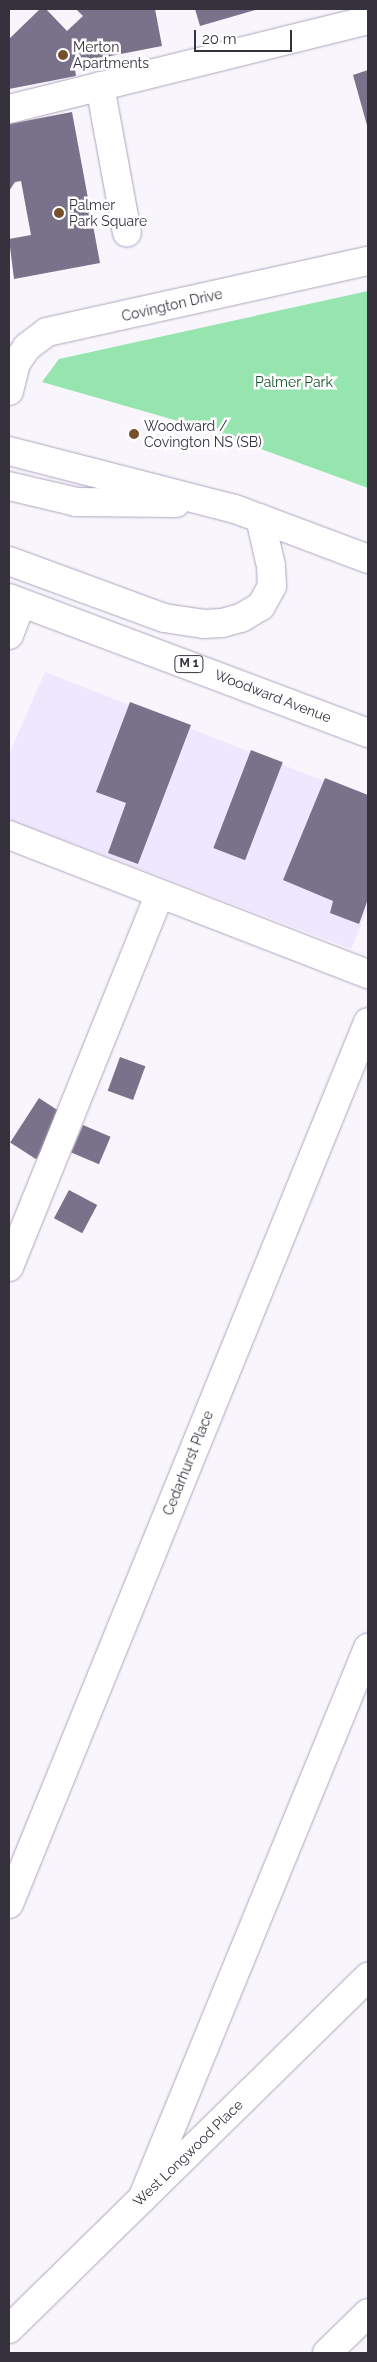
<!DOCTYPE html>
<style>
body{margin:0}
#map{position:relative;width:377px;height:2362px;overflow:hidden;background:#f8f6fc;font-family:Raleway,sans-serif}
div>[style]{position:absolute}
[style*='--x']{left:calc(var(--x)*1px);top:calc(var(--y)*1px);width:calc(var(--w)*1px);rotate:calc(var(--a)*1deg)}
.built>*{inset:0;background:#eee7fd}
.green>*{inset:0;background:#96e4ae}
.building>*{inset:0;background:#7a728b;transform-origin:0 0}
.roads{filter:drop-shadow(0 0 1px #ada4bf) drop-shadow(0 0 1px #ada4bf)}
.minor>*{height:28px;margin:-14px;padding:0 14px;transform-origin:14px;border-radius:14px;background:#fff}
.major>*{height:28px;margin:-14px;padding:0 14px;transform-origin:14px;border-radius:14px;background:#fff}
.dots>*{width:14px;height:14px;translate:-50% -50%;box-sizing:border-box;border:2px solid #fff;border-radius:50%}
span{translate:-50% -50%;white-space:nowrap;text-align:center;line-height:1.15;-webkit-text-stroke:5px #fff;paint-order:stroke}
.shield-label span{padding:1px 4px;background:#fff;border:1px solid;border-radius:4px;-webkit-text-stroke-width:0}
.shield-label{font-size:12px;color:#35323d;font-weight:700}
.poi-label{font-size:14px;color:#35323d}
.left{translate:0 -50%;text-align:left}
.street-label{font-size:14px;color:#35323d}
.park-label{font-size:14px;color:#185330}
.frame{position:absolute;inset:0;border:10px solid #35323d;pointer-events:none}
.scale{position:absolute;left:194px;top:30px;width:98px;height:22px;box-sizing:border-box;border:2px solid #35323d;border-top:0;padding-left:6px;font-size:15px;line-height:18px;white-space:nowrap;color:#35323d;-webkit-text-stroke:4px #fff;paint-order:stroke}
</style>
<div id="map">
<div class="built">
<div style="clip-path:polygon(45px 672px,368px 798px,368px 908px,351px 949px,9px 819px,9px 754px)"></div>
</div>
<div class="green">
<div style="clip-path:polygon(368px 291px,368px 488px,206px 429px,42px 382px,59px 359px)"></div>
</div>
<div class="building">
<div style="clip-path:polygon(40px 9px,46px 9px,67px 31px,83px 16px,76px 9px,155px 9px,162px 46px,74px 63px,76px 76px,9px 89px,9px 39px)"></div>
<div style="clip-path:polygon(195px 9px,259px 9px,200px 26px)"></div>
<div style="clip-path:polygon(368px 70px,368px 129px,353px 75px)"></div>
<div style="clip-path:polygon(72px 112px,100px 263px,14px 279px,9px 239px,31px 235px,21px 181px,15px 182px,9px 191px,9px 124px)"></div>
<div style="clip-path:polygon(130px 702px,191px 725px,138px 864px,108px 853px,126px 803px,96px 792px)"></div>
<div style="left:251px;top:750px;width:34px;height:105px;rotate:21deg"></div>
<div style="clip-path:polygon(325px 778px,368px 795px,368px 899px,359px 924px,330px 913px,333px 901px,283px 880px)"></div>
<div style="left:120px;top:1057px;width:27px;height:36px;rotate:20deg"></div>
<div style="left:39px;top:1098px;width:31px;height:53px;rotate:33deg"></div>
<div style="left:83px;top:1125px;width:30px;height:30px;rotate:23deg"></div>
<div style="left:69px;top:1190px;width:32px;height:32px;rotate:28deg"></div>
</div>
<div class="roads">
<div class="minor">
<div style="--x:100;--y:86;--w:149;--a:79.6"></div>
<div style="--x:9;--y:109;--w:370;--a:-13.9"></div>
<div style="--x:9;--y:391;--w:29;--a:-76"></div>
<div style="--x:16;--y:363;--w:19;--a:-55"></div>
<div style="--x:27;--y:347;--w:25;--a:-37"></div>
<div style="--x:47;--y:332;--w:329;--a:-12.5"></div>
<div style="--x:9;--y:635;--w:34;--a:-69"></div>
<div style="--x:9;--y:835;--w:385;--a:21.2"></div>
<div style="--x:9;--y:1267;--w:402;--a:-68"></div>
<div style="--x:9;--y:1904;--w:952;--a:-67.85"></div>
<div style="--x:142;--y:2199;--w:596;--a:-67.7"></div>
<div style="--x:9;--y:2329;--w:503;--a:-44.44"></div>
<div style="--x:327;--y:2353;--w:57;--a:-44.3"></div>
</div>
<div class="major">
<div style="--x:9;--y:451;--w:233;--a:14.4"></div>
<div style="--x:235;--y:509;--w:142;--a:20.6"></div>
<div style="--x:9;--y:486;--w:69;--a:13.4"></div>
<div style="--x:76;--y:502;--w:100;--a:0.6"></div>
<div style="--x:9;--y:561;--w:165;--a:20.2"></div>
<div style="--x:164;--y:618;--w:40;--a:8.5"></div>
<div style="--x:204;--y:624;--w:18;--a:-3"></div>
<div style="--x:222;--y:623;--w:20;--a:-15"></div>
<div style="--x:241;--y:618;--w:23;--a:-31"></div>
<div style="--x:261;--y:606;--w:23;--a:-61"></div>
<div style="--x:272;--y:586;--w:20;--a:-93"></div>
<div style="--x:271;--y:566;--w:49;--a:-102.9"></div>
<div style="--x:9;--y:598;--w:384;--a:20.6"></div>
</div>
</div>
<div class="dots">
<div style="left:63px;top:55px;background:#75502b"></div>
<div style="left:59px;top:213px;background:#75502b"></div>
<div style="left:134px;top:434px;background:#75502b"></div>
</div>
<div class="shield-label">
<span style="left:189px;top:664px">M 1</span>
</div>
<div class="poi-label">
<span class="left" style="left:73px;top:55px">Merton<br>Apartments</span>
<span class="left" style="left:69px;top:213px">Palmer<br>Park Square</span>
<span class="left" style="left:144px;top:434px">Woodward /<br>Covington NS (SB)</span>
</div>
<div class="street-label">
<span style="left:172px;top:305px;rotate:-13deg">Covington Drive</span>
<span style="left:273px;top:696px;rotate:21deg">Woodward Avenue</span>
<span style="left:188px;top:1463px;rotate:-68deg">Cedarhurst Place</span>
<span style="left:188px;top:2153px;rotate:-44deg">West Longwood Place</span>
</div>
<div class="park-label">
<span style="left:294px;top:382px">Palmer Park</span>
</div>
<div class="frame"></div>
<div class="scale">20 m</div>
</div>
